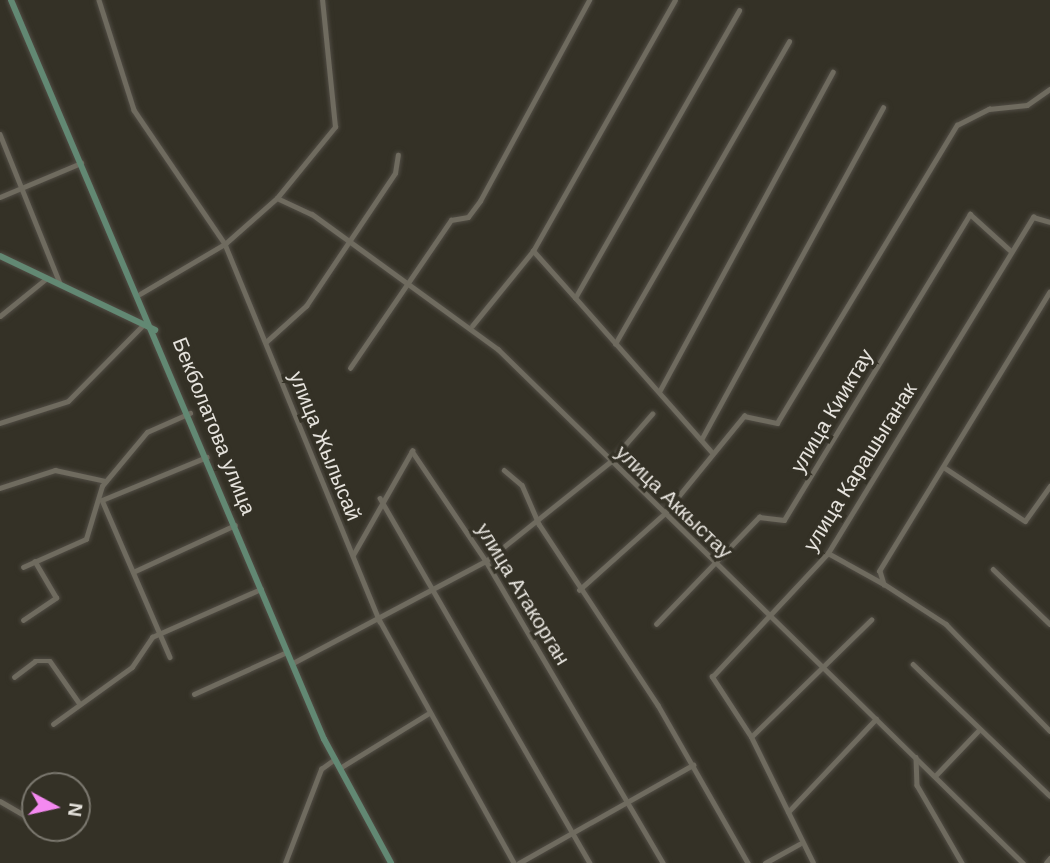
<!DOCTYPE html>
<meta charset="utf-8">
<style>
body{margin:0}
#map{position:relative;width:1050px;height:863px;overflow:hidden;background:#343126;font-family:Arial,sans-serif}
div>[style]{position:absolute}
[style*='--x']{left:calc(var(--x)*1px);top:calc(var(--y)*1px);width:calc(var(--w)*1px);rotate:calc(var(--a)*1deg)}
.roads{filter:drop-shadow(0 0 2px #514d45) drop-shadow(0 0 2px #514d45)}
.street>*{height:4.5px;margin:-2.25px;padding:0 2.25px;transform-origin:2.25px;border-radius:2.25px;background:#6f6b5f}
.secondary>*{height:6px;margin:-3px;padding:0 3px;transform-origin:3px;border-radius:3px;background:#628873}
span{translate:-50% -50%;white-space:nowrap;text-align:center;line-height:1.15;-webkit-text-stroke:7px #343126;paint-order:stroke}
.street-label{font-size:21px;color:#e6e3dd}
.north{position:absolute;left:21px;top:772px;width:70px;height:70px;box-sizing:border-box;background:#343126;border:2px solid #7b786f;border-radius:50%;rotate:98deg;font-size:19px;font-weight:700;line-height:28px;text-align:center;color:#e6e3dd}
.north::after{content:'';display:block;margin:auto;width:24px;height:32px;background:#f489f0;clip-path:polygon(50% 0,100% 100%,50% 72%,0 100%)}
</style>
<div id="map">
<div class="roads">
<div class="street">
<div style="--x:99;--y:0;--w:115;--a:72.3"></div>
<div style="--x:134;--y:110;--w:162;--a:55.8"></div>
<div style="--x:225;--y:244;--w:408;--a:67.7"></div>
<div style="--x:380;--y:621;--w:277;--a:61"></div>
<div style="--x:0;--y:134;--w:161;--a:68.1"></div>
<div style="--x:0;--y:197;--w:88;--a:-22.8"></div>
<div style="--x:277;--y:198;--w:38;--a:25"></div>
<div style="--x:312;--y:214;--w:230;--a:36"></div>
<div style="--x:498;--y:349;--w:735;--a:44.39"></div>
<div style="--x:1050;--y:292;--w:327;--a:121.4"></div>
<div style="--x:880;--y:571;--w:14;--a:73"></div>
<div style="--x:884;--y:584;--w:74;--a:32.8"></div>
<div style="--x:946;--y:624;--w:149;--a:45.8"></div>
<div style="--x:140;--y:294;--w:99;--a:-30.5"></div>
<div style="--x:225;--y:244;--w:69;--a:-41.5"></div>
<div style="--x:277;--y:198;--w:92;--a:-50.8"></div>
<div style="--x:335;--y:127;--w:128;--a:-95.8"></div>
<div style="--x:575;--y:298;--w:63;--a:-131.8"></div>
<div style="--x:533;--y:251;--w:288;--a:-60.5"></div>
<div style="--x:0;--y:316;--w:60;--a:-39"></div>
<div style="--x:472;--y:326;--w:97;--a:-50.9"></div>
<div style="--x:266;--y:342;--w:54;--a:-42"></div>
<div style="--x:306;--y:306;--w:160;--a:-56.2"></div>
<div style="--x:395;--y:173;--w:18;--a:-81"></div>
<div style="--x:615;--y:344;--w:349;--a:-60.1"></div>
<div style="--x:350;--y:368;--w:179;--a:-55.7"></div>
<div style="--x:451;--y:220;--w:17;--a:-10"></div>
<div style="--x:468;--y:217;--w:20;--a:-53"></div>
<div style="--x:480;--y:201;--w:229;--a:-61.5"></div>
<div style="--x:659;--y:392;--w:364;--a:-61.5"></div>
<div style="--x:0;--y:423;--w:71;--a:-17.9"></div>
<div style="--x:68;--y:401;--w:107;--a:-45.4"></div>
<div style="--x:701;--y:440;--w:379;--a:-61.3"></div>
<div style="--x:713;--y:454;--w:208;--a:-131.5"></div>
<div style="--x:575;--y:298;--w:331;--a:-60.3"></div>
<div style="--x:945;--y:468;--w:96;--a:33.5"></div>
<div style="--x:1025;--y:521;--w:43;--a:-54.5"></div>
<div style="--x:504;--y:470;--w:23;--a:40"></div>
<div style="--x:522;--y:485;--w:43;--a:66.4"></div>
<div style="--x:539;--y:524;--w:217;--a:56.7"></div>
<div style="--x:658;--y:705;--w:182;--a:60.3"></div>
<div style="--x:0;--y:488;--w:58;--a:-18.1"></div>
<div style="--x:55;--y:470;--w:52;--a:12.2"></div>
<div style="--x:380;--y:498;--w:421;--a:60.1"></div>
<div style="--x:102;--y:500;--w:171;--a:66.6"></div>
<div style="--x:102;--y:500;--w:113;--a:-22.3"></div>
<div style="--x:828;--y:553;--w:64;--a:29"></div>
<div style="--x:353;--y:555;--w:120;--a:-60.4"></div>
<div style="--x:412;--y:451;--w:133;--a:56.1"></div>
<div style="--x:486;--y:561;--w:350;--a:59.6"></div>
<div style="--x:23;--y:567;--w:69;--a:-24"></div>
<div style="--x:86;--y:539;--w:55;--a:-73.2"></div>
<div style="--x:102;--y:486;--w:70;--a:-50.2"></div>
<div style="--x:147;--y:432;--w:47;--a:-23.8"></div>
<div style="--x:993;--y:569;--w:79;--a:44"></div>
<div style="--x:133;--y:572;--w:112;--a:-24.7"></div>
<div style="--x:579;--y:590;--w:114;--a:-41.8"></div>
<div style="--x:664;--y:514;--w:127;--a:-50.8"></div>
<div style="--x:744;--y:416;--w:34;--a:12"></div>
<div style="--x:777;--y:423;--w:348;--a:-58.9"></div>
<div style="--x:957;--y:125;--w:36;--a:-27"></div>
<div style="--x:989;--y:109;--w:38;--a:-6"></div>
<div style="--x:1027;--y:105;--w:28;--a:-35"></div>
<div style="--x:23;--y:620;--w:40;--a:-34"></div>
<div style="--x:56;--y:598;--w:42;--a:-120.3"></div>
<div style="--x:656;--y:624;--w:149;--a:-46.1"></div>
<div style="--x:759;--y:517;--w:25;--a:7"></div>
<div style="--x:784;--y:520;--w:358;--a:-58.7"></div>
<div style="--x:970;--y:214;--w:55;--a:42.1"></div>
<div style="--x:293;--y:663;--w:218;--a:-27.9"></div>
<div style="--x:486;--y:561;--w:159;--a:-38.6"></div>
<div style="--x:610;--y:462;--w:64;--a:-48.8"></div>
<div style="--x:913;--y:664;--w:190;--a:43.9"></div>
<div style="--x:14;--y:677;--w:26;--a:-37"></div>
<div style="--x:35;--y:661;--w:15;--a:0"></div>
<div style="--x:50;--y:661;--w:52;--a:55.1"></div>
<div style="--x:194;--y:694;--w:102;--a:-24.3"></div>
<div style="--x:53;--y:724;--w:97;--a:-35.8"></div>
<div style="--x:132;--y:667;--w:36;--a:-56"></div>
<div style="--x:152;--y:637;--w:119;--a:-23.8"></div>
<div style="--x:751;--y:737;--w:168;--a:-44.3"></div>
<div style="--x:916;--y:757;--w:28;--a:88"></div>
<div style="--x:917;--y:785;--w:90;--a:60"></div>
<div style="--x:340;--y:768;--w:105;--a:-31.7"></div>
<div style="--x:935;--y:776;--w:62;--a:-46.3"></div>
<div style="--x:0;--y:801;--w:30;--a:30"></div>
<div style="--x:788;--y:812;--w:128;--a:-46.6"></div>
<div style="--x:285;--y:863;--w:101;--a:-69"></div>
<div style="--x:321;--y:769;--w:17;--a:-36"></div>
<div style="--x:519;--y:863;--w:200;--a:-29.4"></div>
<div style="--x:765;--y:863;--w:39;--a:-29"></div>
<div style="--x:813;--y:863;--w:140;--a:-116.2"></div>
<div style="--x:751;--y:737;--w:72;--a:-123"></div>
<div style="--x:712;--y:677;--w:170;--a:-46.9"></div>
<div style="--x:828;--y:553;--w:394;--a:-58.6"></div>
<div style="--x:1033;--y:217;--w:18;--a:16"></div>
<div style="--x:1046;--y:863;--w:6;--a:-51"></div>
</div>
<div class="secondary">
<div style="--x:11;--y:0;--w:803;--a:67.05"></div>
<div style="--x:324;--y:739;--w:141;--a:61.6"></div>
<div style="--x:0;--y:256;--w:172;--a:25.5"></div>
</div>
</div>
<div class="street-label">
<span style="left:832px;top:411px;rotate:-59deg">улица Кииктау</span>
<span style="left:214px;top:426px;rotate:68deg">Бекболатова улица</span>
<span style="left:325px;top:446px;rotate:68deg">улица Жылысай</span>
<span style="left:860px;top:467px;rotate:-58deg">улица Карашыганак</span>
<span style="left:674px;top:502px;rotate:44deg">улица Аккыстау</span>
<span style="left:523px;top:594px;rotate:59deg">улица Атакорган</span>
</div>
<div class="north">N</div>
</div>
